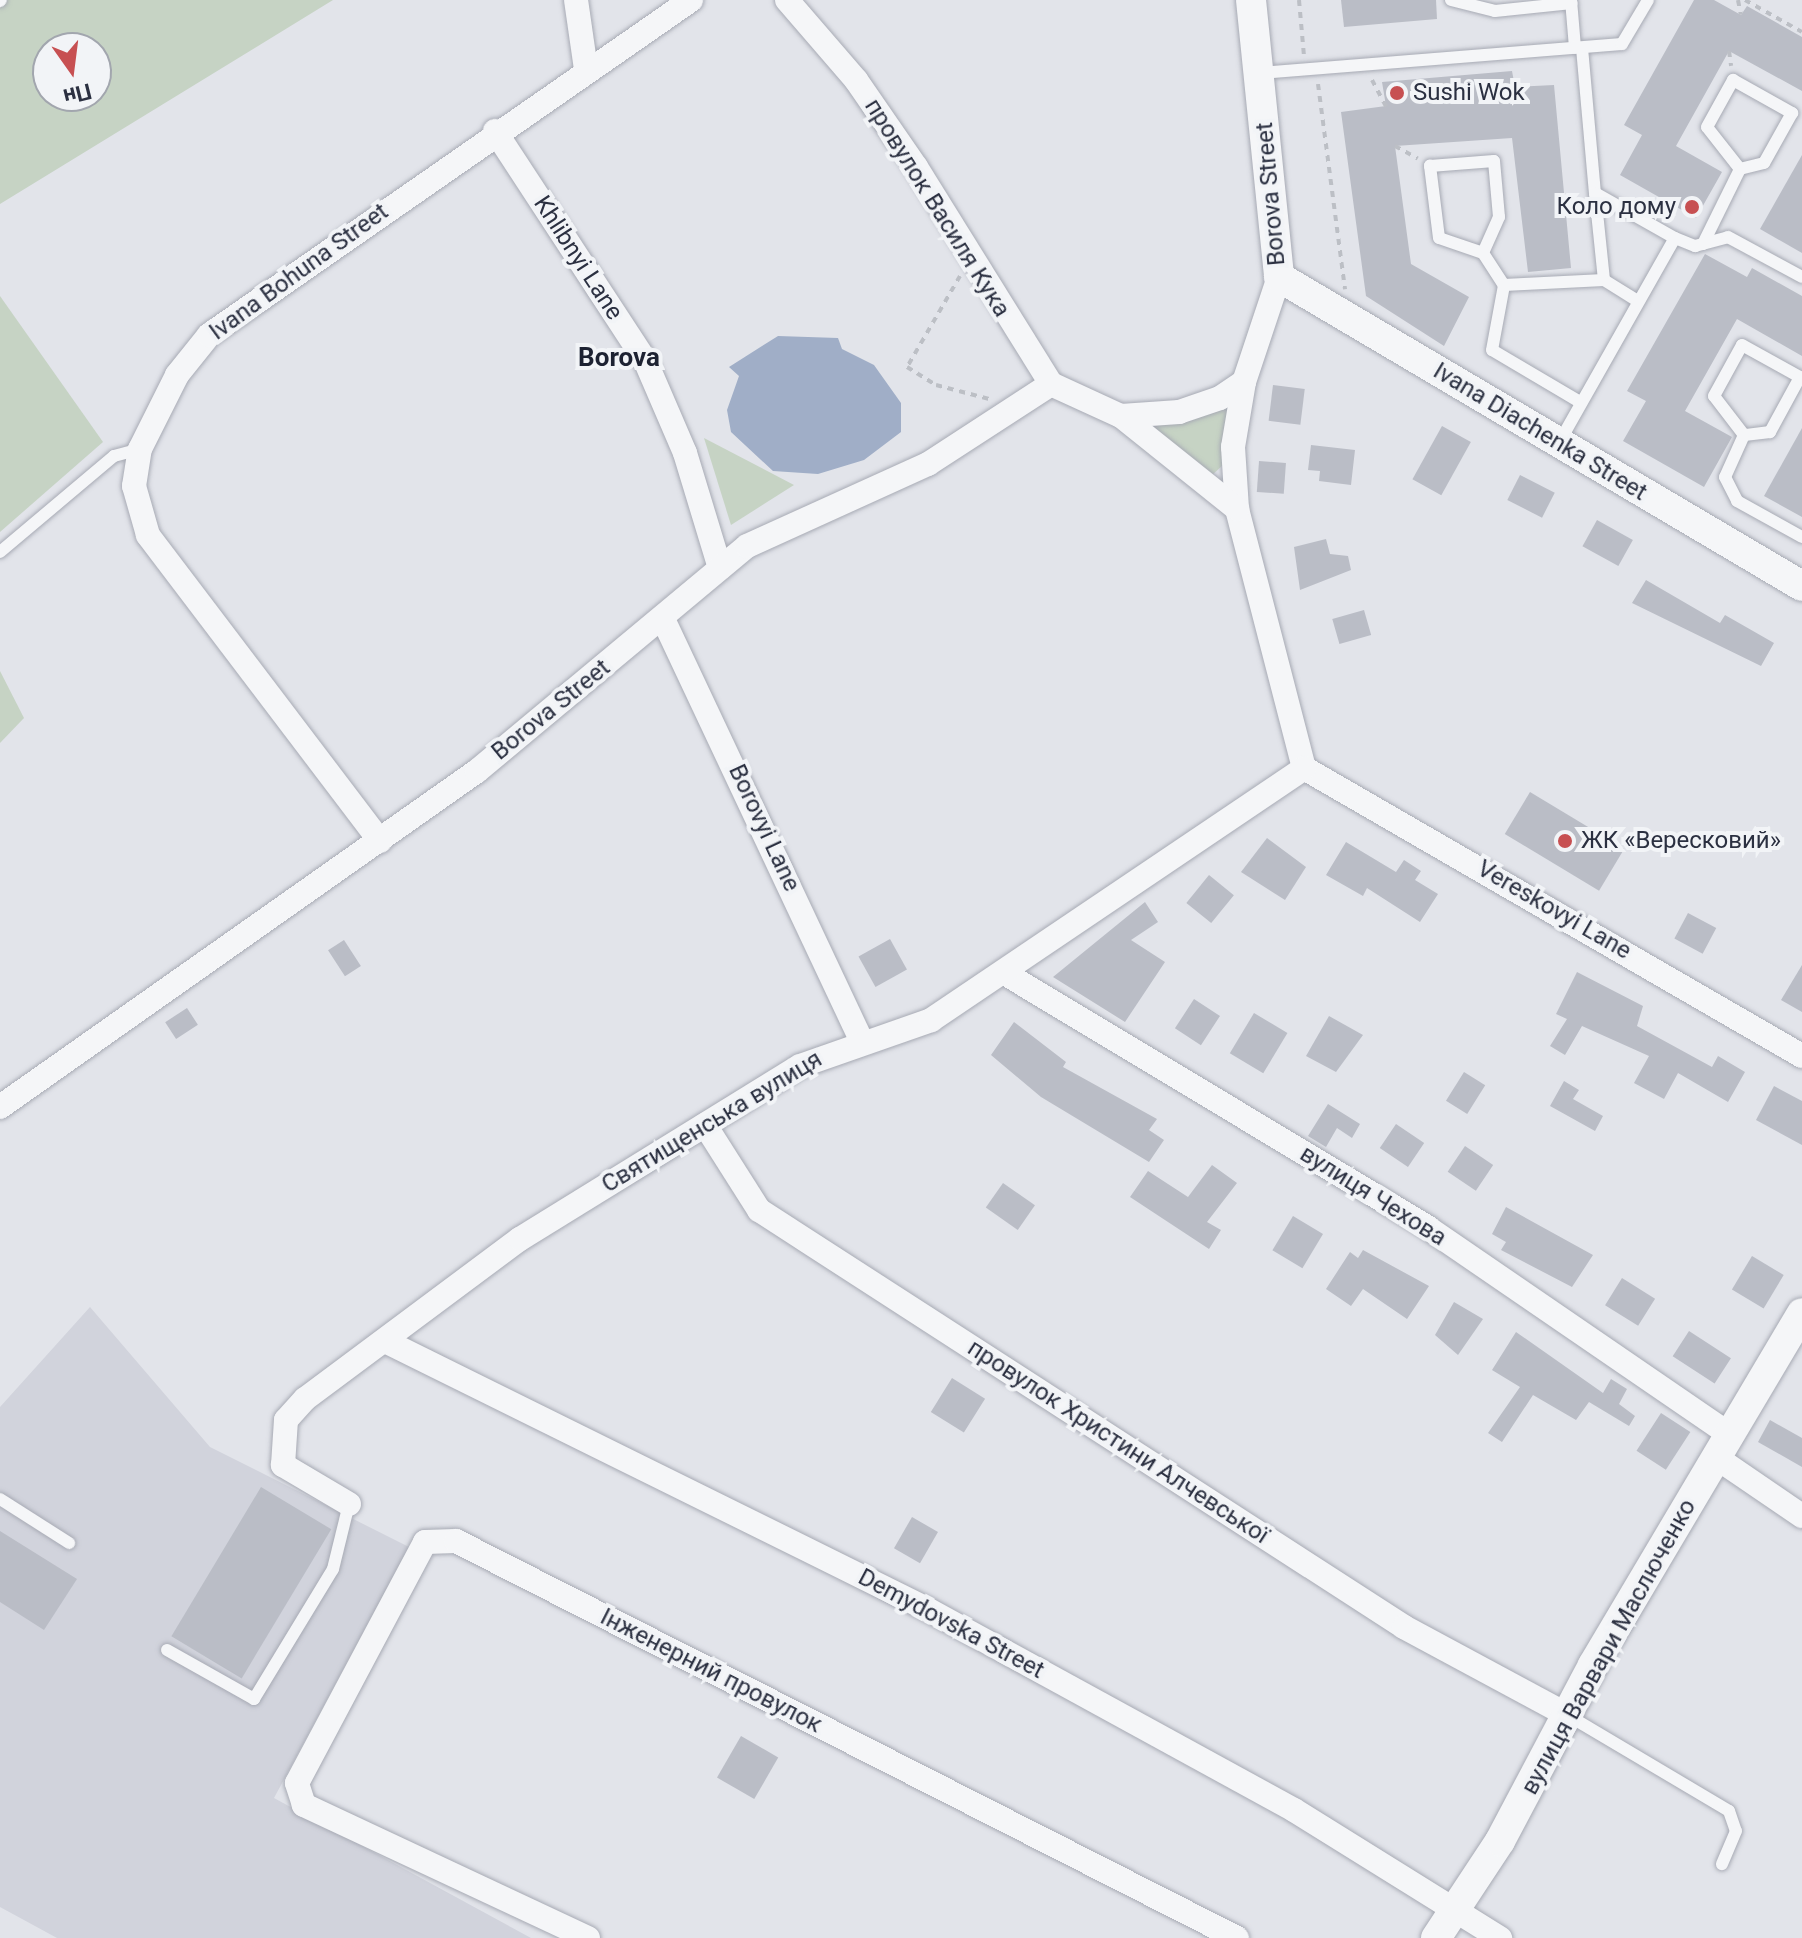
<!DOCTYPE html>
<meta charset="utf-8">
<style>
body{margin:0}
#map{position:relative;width:1802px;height:1938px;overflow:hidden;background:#e2e4ea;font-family:Roboto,sans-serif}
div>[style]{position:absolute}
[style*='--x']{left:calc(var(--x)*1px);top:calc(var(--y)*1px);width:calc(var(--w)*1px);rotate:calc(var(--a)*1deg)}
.built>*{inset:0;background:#d1d3dc}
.green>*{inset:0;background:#c6d3c4}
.water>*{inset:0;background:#a0aec7}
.building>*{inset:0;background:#babdc6;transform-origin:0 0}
.path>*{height:4px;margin-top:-2px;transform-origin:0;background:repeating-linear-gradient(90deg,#bcbfc5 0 6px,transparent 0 12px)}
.roads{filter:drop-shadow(0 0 2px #a7aab4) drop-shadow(0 0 2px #a7aab4)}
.service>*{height:12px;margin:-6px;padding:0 6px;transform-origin:6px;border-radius:6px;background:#f5f6f8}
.minor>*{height:24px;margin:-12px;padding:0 12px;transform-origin:12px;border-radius:12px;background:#f5f6f8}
.tertiary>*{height:30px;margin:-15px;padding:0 15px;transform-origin:15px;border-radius:15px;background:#f5f6f8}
.dots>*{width:22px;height:22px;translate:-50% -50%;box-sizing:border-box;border:4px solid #f2f4f7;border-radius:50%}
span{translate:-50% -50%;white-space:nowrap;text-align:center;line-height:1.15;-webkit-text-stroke:8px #f2f4f7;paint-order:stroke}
.poi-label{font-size:24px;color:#2b3041}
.left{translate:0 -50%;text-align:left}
.right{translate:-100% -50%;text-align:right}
.street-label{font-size:24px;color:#2b3041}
.neighbourhood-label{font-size:26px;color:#1d2232;font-weight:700}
.north{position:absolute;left:32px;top:32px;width:80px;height:80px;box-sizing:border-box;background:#f2f4f7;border:2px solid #a2a6ae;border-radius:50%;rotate:166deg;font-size:22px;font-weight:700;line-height:32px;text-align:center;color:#2b3041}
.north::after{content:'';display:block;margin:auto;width:28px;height:36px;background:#c75052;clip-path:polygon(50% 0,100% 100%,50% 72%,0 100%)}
</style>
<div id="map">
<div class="built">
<div style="clip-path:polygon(90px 1307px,210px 1447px,409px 1547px,274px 1798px,531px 1938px,57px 1938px,0 1907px,0 1407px)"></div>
</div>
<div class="green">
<div style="clip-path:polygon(evenodd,0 0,333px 0,0 204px,0 0,48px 48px,96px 48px,96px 96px,48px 96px,48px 48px)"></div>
<div style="clip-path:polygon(0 296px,103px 442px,0 532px)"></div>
<div style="clip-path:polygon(1229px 405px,1223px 465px,1209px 478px,1144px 429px)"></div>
<div style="clip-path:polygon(704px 438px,794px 485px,731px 525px)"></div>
<div style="clip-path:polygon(0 671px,24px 718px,0 743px)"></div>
</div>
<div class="water">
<div style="clip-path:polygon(778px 336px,838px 338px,842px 349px,874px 365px,901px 403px,901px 432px,864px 460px,818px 474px,773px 471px,731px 432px,727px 410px,739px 376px,729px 367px)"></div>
</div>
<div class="building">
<div style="clip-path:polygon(1341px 0,1436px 0,1437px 19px,1344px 27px)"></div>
<div style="clip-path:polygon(1694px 0,1714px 0,1741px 15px,1747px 6px,1802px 37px,1802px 91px,1729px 51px,1676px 146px,1722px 172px,1696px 218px,1620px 175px,1642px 135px,1624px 125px)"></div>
<div style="clip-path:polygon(1512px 71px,1515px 87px,1554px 85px,1571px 268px,1528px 272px,1512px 138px,1395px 146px,1411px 264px,1469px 297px,1444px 346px,1366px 296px,1341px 112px,1386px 106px,1382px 82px)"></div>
<div style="clip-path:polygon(1802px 155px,1802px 253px,1760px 229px)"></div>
<div style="clip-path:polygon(1705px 254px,1747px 277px,1752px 268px,1802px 296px,1802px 356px,1737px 319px,1685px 411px,1732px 437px,1704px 487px,1623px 441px,1646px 401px,1627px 391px)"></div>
<div style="left:1273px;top:385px;width:32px;height:36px;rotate:7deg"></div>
<div style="left:1442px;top:426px;width:33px;height:61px;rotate:29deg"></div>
<div style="clip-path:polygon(1802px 428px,1802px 517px,1764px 496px)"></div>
<div style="clip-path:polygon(1311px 445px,1355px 450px,1351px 485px,1319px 481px,1320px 471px,1308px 470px)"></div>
<div style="left:1259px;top:461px;width:27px;height:31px;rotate:4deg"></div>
<div style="left:1520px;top:475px;width:39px;height:28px;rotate:27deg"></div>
<div style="left:1597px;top:520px;width:41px;height:30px;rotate:29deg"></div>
<div style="clip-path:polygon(1326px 539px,1330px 554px,1348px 556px,1351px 570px,1300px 590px,1294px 547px)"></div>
<div style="clip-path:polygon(1646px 580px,1720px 623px,1725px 615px,1774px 643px,1761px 666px,1632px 603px)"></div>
<div style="left:1364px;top:610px;width:26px;height:33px;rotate:74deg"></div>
<div style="left:1530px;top:792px;width:110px;height:49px;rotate:31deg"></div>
<div style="clip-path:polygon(1267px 838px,1306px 867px,1285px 900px,1241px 872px)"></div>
<div style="clip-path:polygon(1346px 842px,1396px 872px,1404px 860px,1421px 871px,1415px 880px,1438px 894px,1420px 922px,1367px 888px,1363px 896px,1326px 875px)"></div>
<div style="left:1209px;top:875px;width:32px;height:36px;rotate:39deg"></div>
<div style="clip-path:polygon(1145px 902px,1158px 922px,1131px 940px,1165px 962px,1125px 1022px,1053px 977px)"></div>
<div style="left:1688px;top:913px;width:32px;height:29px;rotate:28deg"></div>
<div style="left:890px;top:939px;width:35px;height:36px;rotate:61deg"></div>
<div style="left:344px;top:940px;width:31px;height:19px;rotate:57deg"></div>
<div style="clip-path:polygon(1802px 965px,1802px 1012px,1781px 1000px)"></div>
<div style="clip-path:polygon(1577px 972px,1643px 1006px,1637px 1026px,1712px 1067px,1718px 1056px,1745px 1072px,1728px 1102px,1678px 1073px,1664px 1099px,1634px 1083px,1649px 1056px,1582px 1026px,1565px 1055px,1550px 1046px,1567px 1019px,1556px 1014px)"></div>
<div style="left:1194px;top:999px;width:31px;height:35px;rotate:33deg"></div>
<div style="left:187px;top:1008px;width:20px;height:26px;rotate:57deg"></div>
<div style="left:1254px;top:1013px;width:39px;height:47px;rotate:31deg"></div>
<div style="clip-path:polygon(1329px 1016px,1363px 1035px,1336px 1072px,1306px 1056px)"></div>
<div style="clip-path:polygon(1014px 1022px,1066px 1062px,1063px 1067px,1157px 1119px,1149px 1130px,1164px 1140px,1149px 1162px,1041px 1097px,991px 1055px)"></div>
<div style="left:1464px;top:1072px;width:25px;height:34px;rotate:32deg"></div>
<div style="clip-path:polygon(1564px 1081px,1579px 1090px,1573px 1099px,1603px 1116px,1595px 1131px,1550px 1106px)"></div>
<div style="clip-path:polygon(1774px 1086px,1802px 1101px,1802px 1145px,1756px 1120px)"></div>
<div style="clip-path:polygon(1328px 1104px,1360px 1124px,1352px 1138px,1337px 1128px,1326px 1147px,1308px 1136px)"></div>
<div style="left:1396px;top:1124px;width:34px;height:29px;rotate:34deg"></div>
<div style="left:1465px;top:1146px;width:34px;height:31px;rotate:34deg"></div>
<div style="clip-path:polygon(1212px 1165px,1237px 1183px,1207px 1222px,1221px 1230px,1209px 1249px,1130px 1197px,1148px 1171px,1188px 1197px)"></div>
<div style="left:1003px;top:1183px;width:39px;height:30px;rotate:35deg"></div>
<div style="clip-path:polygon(1506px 1207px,1593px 1255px,1572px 1287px,1501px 1250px,1506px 1242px,1492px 1234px)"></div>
<div style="left:1293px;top:1216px;width:35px;height:40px;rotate:31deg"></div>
<div style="clip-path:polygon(1363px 1250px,1429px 1286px,1407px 1319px,1363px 1289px,1351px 1306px,1326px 1289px,1350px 1252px,1358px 1258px)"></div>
<div style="left:1752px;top:1256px;width:37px;height:39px;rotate:31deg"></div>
<div style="left:1622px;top:1278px;width:39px;height:32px;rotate:32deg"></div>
<div style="clip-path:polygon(1454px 1302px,1483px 1319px,1458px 1355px,1435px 1335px)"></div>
<div style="left:1689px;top:1331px;width:50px;height:30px;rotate:33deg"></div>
<div style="clip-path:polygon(1516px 1332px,1603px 1393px,1611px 1379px,1627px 1389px,1619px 1404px,1635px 1416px,1629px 1426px,1589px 1402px,1576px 1420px,1533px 1395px,1502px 1442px,1488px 1433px,1520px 1387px,1492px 1370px)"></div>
<div style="left:952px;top:1378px;width:39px;height:40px;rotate:32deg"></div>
<div style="left:1661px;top:1413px;width:35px;height:45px;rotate:33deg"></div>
<div style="clip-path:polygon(1770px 1420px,1802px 1438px,1802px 1467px,1758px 1442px)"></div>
<div style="left:261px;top:1487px;width:82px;height:174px;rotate:31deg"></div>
<div style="left:912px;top:1517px;width:30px;height:36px;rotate:30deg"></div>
<div style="clip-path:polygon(0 1531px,77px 1579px,44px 1630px,0 1602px)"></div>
<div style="left:741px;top:1736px;width:43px;height:48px;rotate:30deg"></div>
</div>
<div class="path">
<div style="--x:1299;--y:0;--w:56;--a:84.9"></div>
<div style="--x:1738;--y:0;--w:15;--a:79"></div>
<div style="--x:1745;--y:0;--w:65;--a:29.3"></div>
<div style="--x:1729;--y:51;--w:15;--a:82"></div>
<div style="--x:1372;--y:80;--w:30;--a:62"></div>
<div style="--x:1318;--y:84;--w:207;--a:82.5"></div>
<div style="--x:1395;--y:146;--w:26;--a:29"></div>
<div style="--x:960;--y:276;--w:105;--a:120.2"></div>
<div style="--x:907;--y:367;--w:34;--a:32"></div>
<div style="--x:936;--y:385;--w:55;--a:14.8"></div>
</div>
<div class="roads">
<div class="service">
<div style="--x:1451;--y:0;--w:45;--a:14"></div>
<div style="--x:1495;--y:11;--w:77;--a:-5.9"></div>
<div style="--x:1571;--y:0;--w:48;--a:85.2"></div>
<div style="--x:0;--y:1;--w:1;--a:-45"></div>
<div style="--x:1582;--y:48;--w:146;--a:84.9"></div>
<div style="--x:1595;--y:193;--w:92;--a:29.4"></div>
<div style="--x:1260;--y:73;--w:363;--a:-4.6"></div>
<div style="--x:1622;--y:44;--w:51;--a:-59.4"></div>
<div style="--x:1595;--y:193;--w:87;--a:84.1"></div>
<div style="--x:1703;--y:244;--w:84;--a:-63.7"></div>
<div style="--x:1740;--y:169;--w:53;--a:-128.2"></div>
<div style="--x:1707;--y:127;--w:54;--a:-61"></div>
<div style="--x:1733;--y:80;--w:68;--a:29.2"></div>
<div style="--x:1792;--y:113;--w:57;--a:119.2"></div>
<div style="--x:1764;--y:163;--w:25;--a:166"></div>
<div style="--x:1483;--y:253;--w:46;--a:-161.2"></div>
<div style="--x:1439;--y:238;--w:73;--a:-97.1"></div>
<div style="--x:1430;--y:166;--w:64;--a:-4.5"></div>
<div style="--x:1494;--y:161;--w:56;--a:84.9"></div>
<div style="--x:1499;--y:217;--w:39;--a:114"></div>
<div style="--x:1483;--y:253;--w:38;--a:57"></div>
<div style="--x:1742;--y:345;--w:66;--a:28.9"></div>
<div style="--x:1800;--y:377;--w:63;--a:118.6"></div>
<div style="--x:1770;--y:432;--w:26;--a:173"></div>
<div style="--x:1744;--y:435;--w:49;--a:-127.6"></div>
<div style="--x:1714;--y:396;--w:58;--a:-61.2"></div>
<div style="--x:1580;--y:402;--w:102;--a:-149.4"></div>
<div style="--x:1492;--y:350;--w:66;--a:-79.5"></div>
<div style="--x:1504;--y:285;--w:100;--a:-2.9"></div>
<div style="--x:1604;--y:280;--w:40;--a:32"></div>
<div style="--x:1744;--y:435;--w:46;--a:114.3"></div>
<div style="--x:1725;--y:477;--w:27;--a:63"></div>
<div style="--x:1737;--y:501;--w:74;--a:29"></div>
<div style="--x:1560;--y:441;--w:233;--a:-60.5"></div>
<div style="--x:1675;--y:238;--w:22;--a:22"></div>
<div style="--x:1695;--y:246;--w:34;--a:-15"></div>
<div style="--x:1728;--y:237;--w:84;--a:28.4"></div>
<div style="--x:0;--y:552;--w:149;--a:-40.1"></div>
<div style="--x:114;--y:456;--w:27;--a:-15"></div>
<div style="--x:0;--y:1499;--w:82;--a:32.5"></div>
<div style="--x:167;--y:1650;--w:100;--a:29.4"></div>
<div style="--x:254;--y:1699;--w:152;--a:-58.7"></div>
<div style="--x:333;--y:1569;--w:67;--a:-76.2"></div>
<div style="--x:1569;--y:1716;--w:186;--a:30.7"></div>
<div style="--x:1729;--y:1811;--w:21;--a:71"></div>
<div style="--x:1736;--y:1831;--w:36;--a:113"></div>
</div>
<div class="minor">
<div style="--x:576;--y:0;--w:70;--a:81.8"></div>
<div style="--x:787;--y:0;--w:106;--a:49.2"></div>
<div style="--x:856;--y:80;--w:106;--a:55.4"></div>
<div style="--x:916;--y:167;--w:256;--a:58.1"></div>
<div style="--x:495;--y:131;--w:274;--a:56.8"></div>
<div style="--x:645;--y:360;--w:101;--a:66.7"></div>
<div style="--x:685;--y:453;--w:120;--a:73.1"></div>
<div style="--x:1244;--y:382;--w:66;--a:99.6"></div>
<div style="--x:1233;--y:447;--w:62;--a:86.3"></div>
<div style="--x:1237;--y:509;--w:268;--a:75.5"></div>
<div style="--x:1121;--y:416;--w:149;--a:38.7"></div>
<div style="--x:663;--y:619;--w:464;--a:64.8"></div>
<div style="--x:1304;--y:768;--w:575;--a:30.04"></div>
<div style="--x:380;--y:841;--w:384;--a:-127.2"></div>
<div style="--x:148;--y:535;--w:51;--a:-105.9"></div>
<div style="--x:134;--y:486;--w:37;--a:-81"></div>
<div style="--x:140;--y:449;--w:83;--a:-63.4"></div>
<div style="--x:177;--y:375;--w:51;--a:-51.3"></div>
<div style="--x:209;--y:335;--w:587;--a:-34.8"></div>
<div style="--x:1006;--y:974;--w:493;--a:31"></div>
<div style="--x:1428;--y:1228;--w:366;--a:34.4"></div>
<div style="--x:0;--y:1107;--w:583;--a:-35.16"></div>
<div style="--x:477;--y:771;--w:351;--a:-39.8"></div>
<div style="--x:747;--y:546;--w:199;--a:-24.4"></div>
<div style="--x:928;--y:464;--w:147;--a:-33"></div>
<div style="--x:1051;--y:384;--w:77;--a:24.6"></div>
<div style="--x:1121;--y:416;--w:58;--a:-3.9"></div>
<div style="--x:1179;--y:412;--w:43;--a:-18.9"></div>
<div style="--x:1220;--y:398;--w:29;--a:-34"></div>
<div style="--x:1244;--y:382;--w:111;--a:-71.6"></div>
<div style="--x:705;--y:1125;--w:101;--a:57.6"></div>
<div style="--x:759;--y:1210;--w:768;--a:32.88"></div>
<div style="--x:1404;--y:1627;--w:187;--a:28.3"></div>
<div style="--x:385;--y:1341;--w:605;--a:26.31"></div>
<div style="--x:927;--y:1609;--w:418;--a:28.7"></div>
<div style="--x:1294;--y:1810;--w:243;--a:31.9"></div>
<div style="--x:1717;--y:1458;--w:103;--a:34.3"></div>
<div style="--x:349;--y:1504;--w:77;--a:-149.4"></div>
<div style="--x:283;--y:1465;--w:45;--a:-86.2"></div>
<div style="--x:286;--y:1420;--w:28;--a:-48"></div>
<div style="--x:305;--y:1399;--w:268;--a:-36.7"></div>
<div style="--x:520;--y:1239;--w:329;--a:-31.7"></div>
<div style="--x:800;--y:1066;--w:139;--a:-19.3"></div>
<div style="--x:931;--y:1020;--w:450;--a:-34"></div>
<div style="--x:588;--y:1938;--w:314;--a:-154.9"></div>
<div style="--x:304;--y:1805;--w:23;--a:-108"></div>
<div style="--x:297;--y:1783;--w:273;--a:-62"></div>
<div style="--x:425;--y:1542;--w:31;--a:-2"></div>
<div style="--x:456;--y:1541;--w:876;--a:26.95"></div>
</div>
<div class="tertiary">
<div style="--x:1251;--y:0;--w:278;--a:84.2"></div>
<div style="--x:1279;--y:277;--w:607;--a:30.58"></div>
<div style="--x:1436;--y:1938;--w:116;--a:-56.6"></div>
<div style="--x:1500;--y:1841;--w:199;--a:-62.1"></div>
<div style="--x:1593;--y:1665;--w:409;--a:-59.3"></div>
</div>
</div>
<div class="dots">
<div style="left:1397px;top:93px;background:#c75052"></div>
<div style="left:1692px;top:207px;background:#c75052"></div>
<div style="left:1565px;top:841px;background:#c75052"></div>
</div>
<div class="poi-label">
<span class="left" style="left:1413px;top:93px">Sushi Wok</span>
<span class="right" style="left:1676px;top:207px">Коло дому</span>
<span class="left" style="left:1581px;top:841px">ЖК «Вересковий»</span>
</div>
<div class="street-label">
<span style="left:1271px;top:194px;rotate:-95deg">Borova Street</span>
<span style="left:937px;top:208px;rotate:58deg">провулок Василя Кука</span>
<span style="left:578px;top:258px;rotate:57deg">Khlibnyi Lane</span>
<span style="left:299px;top:272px;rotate:-36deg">Ivana Bohuna Street</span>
<span style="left:1540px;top:432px;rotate:31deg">Ivana Diachenka Street</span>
<span style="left:551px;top:710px;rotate:-39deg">Borova Street</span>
<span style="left:764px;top:828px;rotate:65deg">Borovyi Lane</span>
<span style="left:1554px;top:910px;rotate:30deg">Vereskovyi Lane</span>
<span style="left:712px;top:1122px;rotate:-31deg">Святищенська вулиця</span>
<span style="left:1373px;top:1196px;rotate:32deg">вулиця Чехова</span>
<span style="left:1118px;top:1442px;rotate:33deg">провулок Христини Алчевської</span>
<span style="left:951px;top:1624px;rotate:28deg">Demydovska Street</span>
<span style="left:1609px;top:1647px;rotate:-61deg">вулиця Варвари Маслюченко</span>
<span style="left:711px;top:1671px;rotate:27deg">Інженерний провулок</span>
</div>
<div class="neighbourhood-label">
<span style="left:619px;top:358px">Borova</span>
</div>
<div class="north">Пн</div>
</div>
